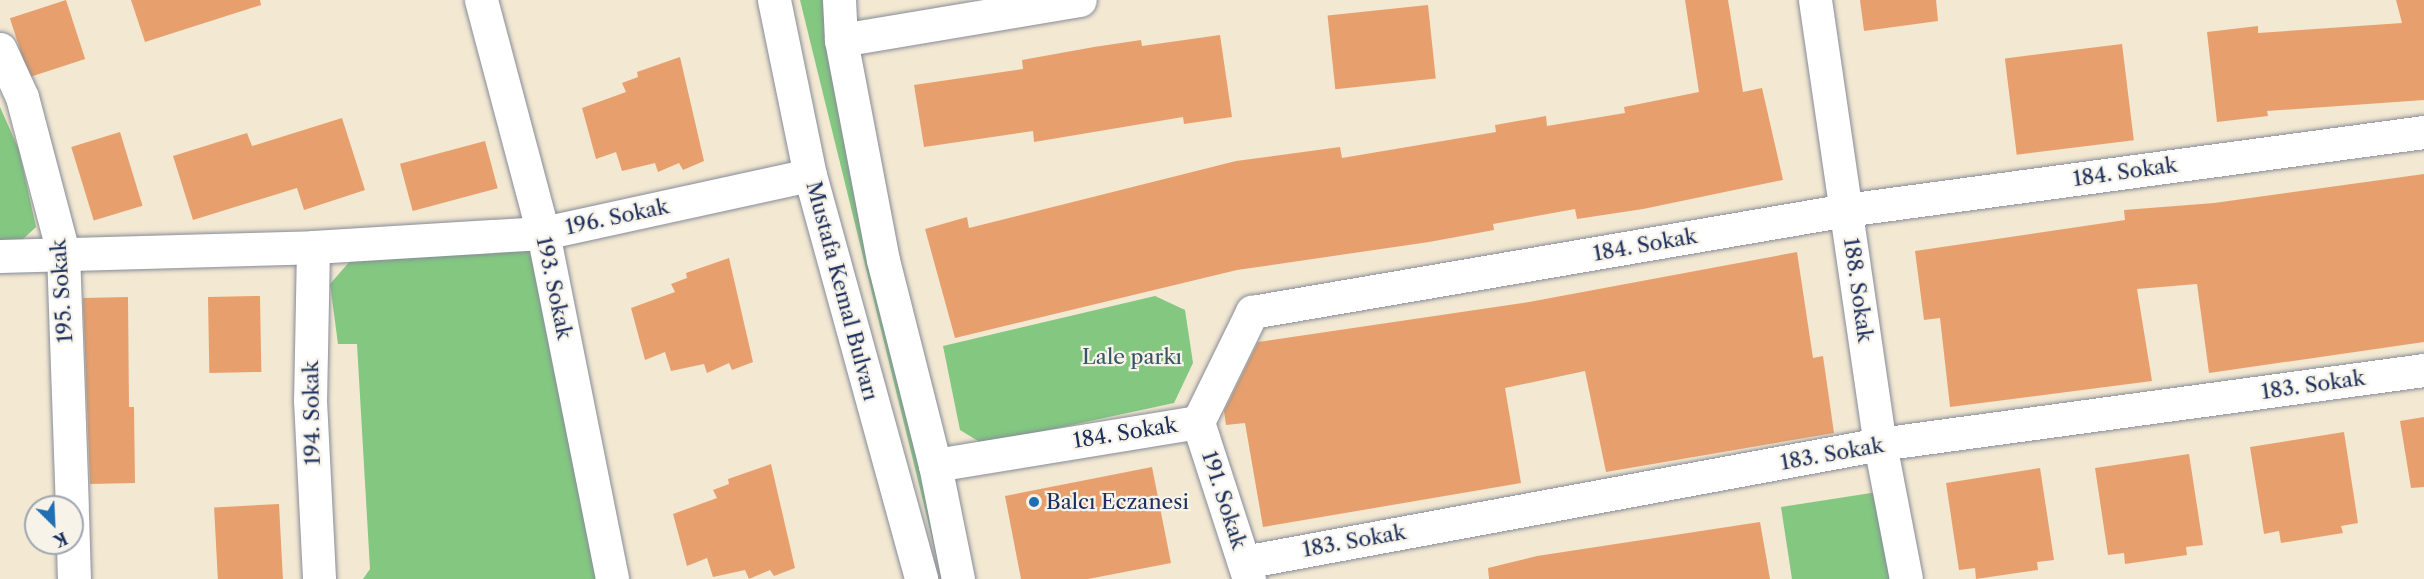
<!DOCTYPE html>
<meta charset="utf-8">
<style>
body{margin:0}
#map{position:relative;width:2424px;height:579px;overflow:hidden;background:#f3e8d2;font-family:"Libre Caslon Text",serif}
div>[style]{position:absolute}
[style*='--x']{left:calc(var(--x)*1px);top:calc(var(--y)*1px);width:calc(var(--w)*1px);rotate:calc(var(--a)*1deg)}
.green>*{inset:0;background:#83c781}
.building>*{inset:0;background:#e7a06d;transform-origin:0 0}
.roads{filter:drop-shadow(0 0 2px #878c98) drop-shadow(0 0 2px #878c98)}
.minor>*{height:33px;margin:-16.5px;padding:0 16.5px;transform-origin:16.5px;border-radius:16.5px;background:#fff}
.major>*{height:33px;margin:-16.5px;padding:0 16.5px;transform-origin:16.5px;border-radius:16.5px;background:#fff}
.dots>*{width:16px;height:16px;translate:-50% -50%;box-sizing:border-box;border:3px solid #f7f3e8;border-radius:50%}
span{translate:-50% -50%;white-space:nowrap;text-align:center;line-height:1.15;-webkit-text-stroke:4.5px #f7f3e8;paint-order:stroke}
.street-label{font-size:21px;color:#1b2f5e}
.park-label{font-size:21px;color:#355567}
.poi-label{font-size:21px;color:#1b2f5e}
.left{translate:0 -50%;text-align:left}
.north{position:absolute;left:24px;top:495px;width:60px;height:60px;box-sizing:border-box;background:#f7f3e8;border:2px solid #9fa5b1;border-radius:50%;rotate:156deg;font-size:16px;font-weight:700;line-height:24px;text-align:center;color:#1b2f5e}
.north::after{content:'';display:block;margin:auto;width:21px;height:27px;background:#1f6fb2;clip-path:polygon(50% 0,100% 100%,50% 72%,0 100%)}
</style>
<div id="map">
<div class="green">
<div style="clip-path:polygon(800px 0,824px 0,940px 570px)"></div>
<div style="clip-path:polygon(0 107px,19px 150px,36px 227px,22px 240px,0 241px)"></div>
<div style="clip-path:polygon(529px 248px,609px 579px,363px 579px,370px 569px,357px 344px,338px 344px,330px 284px,351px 260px)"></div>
<div style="clip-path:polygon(1155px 296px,1185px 310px,1193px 363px,1174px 403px,983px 444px,960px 430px,943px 346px)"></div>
<div style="clip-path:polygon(1884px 491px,1898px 579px,1792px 579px,1781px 507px)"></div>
</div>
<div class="building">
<div style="left:66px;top:0;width:62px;height:59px;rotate:72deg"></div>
<div style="clip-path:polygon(131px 0,260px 0,261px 5px,145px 42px)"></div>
<div style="clip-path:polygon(1685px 0,1728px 0,1743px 92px,1762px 88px,1783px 180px,1643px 209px,1577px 219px,1575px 209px,1493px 224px,1494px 230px,1429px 242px,1237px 270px,955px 338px,925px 229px,967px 217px,969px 228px,1236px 161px,1340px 147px,1342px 158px,1496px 132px,1495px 125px,1546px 116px,1547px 126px,1625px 113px,1624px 107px,1699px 92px)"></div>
<div style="clip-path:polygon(1860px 0,1936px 0,1938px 21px,1864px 31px)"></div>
<div style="clip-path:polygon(2396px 0,2424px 0,2424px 100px,2267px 111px,2268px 116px,2217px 122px,2207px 32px,2258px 26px,2258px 33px,2402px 23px)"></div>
<div style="left:1428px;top:5px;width:74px;height:101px;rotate:84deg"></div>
<div style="clip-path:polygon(1220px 35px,1232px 117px,1184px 124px,1183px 117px,1034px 142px,1033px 131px,924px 147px,914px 85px,1023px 69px,1022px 60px,1094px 47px,1141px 40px,1142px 46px)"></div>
<div style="left:2122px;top:44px;width:97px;height:118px;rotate:83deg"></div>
<div style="clip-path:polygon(680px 57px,704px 161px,683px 170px,679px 163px,658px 172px,655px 163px,622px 171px,616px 152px,596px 159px,582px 108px,626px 92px,622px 83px,638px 77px,637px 72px)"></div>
<div style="clip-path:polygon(342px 118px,365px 190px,304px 210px,297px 188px,193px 220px,173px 156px,247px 133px,252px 146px)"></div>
<div style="left:120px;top:132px;width:77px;height:51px;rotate:73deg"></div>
<div style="left:485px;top:141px;width:49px;height:88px;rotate:75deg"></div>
<div style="clip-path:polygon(2424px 174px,2424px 342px,2209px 373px,2197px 284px,2137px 289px,2152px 381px,1950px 407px,1940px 318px,1924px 320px,1915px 251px,2125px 220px,2124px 210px,2214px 203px)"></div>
<div style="clip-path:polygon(1797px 252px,1813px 358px,1823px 356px,1834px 433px,1606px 472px,1585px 371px,1505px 388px,1521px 483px,1263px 527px,1245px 423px,1226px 425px,1224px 411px,1258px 342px,1529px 302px)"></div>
<div style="clip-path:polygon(729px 258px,753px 362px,732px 370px,729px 363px,707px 373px,704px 364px,671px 371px,665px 352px,645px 360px,631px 308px,675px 292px,671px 284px,687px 278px,686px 273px)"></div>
<div style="left:260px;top:296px;width:76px;height:52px;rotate:89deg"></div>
<div style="clip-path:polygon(128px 297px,129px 407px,134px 407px,135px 483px,90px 484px,83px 298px)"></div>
<div style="clip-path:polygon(2424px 417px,2424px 487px,2411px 488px,2400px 421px)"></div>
<div style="clip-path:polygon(2344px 432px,2358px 523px,2341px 526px,2343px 533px,2281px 543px,2279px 531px,2264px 534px,2250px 447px)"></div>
<div style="clip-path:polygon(2189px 454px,2203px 545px,2186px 547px,2187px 555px,2125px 564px,2124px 553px,2108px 555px,2095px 468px)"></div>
<div style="clip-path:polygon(771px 464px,795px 568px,774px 576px,770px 570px,749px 579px,745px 570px,713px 577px,707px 558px,687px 566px,673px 514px,717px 498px,713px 490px,729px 484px,728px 479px)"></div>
<div style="clip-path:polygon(1152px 467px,1171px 563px,1088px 579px,1021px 579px,1005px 496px)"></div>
<div style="clip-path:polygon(2040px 468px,2054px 560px,2037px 562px,2038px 570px,1976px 579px,1975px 568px,1959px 570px,1946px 483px)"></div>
<div style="left:279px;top:504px;width:75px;height:65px;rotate:87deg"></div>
<div style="clip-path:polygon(1760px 522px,1770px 579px,1489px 579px,1488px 568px,1537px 556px)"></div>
</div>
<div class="roads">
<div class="minor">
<div style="--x:481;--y:0;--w:241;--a:75.1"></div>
<div style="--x:543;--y:233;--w:353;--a:78.7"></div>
<div style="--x:1815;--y:0;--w:449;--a:81.7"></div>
<div style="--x:1880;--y:444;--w:137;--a:79.1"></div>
<div style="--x:841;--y:40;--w:242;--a:-9.5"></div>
<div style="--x:0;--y:49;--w:53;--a:65.4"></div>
<div style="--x:22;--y:97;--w:160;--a:75.2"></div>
<div style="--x:63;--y:252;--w:255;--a:88"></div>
<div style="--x:313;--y:247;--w:153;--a:91.1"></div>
<div style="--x:310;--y:400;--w:179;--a:87.1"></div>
<div style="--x:0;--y:256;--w:313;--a:-1.6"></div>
<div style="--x:313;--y:247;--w:230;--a:-3.5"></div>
<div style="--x:543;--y:233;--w:273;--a:-12.3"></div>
<div style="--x:1198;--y:422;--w:165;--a:72"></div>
<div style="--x:935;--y:465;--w:266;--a:-9.3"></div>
<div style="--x:1198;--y:422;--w:123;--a:-63.9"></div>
<div style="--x:1252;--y:312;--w:603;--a:-9.74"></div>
<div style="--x:1846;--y:210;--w:583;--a:-7.69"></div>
<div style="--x:72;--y:513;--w:66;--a:88.3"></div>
<div style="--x:1244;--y:562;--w:647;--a:-10.51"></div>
<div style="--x:1880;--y:444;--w:549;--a:-7.75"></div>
</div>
<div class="major">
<div style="--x:774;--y:0;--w:179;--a:78.4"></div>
<div style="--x:810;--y:175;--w:419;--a:74.6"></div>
<div style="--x:839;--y:0;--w:40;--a:87.1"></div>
<div style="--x:841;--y:40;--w:224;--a:79.2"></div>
<div style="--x:883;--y:260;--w:211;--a:75.8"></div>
<div style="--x:935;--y:465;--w:116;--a:78.6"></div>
</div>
</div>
<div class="dots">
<div style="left:1034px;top:502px;background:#1f6fb2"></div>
</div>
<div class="street-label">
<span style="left:2125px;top:172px;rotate:-8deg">184. Sokak</span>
<span style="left:617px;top:217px;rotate:-12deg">196. Sokak</span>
<span style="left:1645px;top:245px;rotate:-10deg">184. Sokak</span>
<span style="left:554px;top:288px;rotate:78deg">193. Sokak</span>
<span style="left:1858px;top:290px;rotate:82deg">188. Sokak</span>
<span style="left:62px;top:291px;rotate:-94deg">195. Sokak</span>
<span style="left:842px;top:291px;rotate:75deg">Mustafa Kemal Bulvarı</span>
<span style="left:2313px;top:385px;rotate:-8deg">183. Sokak</span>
<span style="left:312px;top:413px;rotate:-91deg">194. Sokak</span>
<span style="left:1125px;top:433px;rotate:-9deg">184. Sokak</span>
<span style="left:1832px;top:454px;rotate:-10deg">183. Sokak</span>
<span style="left:1224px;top:500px;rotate:72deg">191. Sokak</span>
<span style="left:1354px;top:541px;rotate:-10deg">183. Sokak</span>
</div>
<div class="park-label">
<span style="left:1132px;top:357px">Lale parkı</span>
</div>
<div class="poi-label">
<span class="left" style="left:1046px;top:502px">Balcı Eczanesi</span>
</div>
<div class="north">K</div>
</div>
